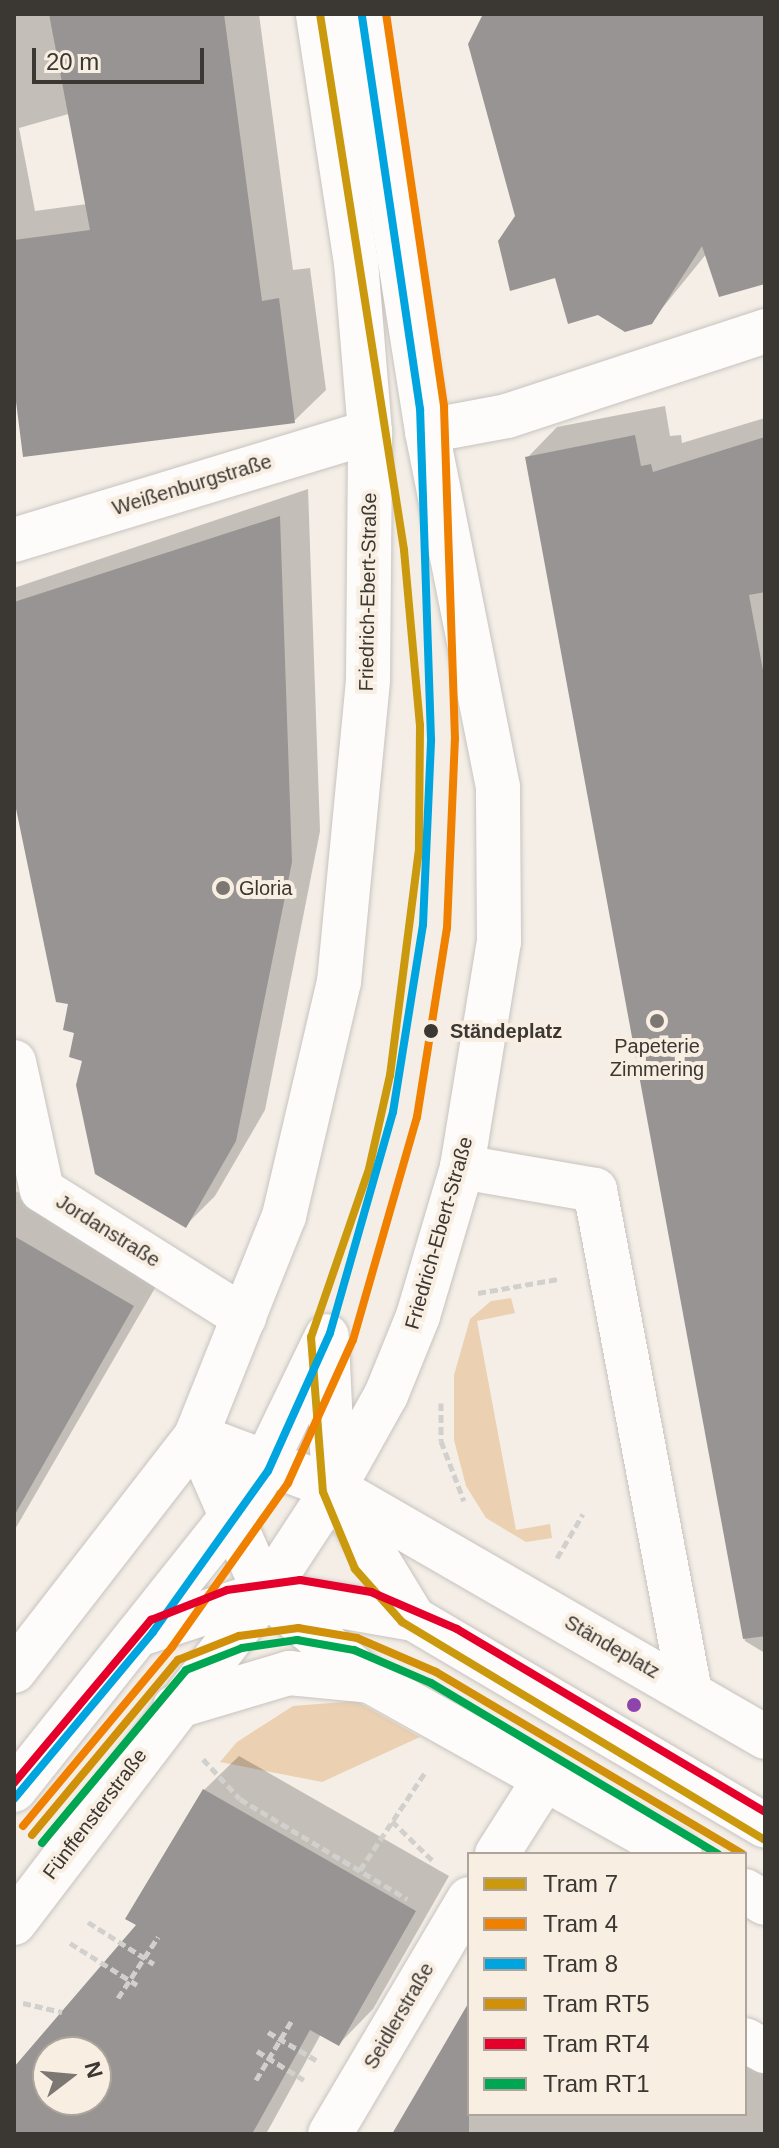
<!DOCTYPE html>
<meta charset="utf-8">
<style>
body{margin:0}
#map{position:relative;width:779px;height:2148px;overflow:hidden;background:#f4eee7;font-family:Arial,sans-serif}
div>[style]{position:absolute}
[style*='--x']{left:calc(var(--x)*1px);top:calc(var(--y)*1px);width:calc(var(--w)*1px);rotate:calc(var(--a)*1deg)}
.green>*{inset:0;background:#ebd0b2}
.shadow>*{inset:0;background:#0003}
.building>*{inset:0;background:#989493}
.path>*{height:5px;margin-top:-2.5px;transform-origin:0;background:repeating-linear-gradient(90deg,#d2d0cd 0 8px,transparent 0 12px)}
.roads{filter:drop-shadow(0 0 2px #c7c3be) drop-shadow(0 0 2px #c7c3be)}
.minor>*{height:44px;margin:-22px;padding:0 22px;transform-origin:22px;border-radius:22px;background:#fdfcfb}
.major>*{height:44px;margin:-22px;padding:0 22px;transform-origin:22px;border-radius:22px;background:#fdfcfb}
.tram-1>*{height:8px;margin:-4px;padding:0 4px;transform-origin:4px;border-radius:4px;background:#cb990d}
.tram-2>*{height:8px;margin:-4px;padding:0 4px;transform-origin:4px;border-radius:4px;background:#f08100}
.tram-3>*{height:8px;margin:-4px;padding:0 4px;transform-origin:4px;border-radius:4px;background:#00a5df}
.tram-4>*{height:8px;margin:-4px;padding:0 4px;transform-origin:4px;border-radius:4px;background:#d1900a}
.tram-5>*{height:8px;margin:-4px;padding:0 4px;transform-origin:4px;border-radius:4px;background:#e4002b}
.tram-6>*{height:8px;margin:-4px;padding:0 4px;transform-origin:4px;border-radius:4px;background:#00a651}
.dots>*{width:22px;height:22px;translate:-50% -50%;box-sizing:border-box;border:4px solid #f9eee2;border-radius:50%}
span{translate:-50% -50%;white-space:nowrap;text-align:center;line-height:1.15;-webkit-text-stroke:8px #f9eee2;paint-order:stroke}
.street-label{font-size:20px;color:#3b3733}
.poi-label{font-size:20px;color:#3b3733}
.left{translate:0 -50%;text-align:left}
.stop-label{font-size:20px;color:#3b3733;font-weight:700}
.frame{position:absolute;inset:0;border:16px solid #3b3733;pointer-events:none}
.legend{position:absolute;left:467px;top:1852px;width:280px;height:264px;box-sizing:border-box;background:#f9eee2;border:2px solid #ada59c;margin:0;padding:10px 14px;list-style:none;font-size:24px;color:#3b3733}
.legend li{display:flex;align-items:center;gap:16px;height:40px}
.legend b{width:40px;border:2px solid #ada59c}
.north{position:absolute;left:32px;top:2036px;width:80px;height:80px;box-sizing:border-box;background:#f9eee2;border:2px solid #ada59c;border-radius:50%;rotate:74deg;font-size:22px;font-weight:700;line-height:32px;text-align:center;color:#3b3733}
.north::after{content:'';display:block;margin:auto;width:28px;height:36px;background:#7c7772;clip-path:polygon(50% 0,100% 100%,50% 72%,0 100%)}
.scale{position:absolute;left:32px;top:48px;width:172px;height:36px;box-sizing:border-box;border:4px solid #3b3733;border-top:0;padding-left:10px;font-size:24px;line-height:28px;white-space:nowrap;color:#3b3733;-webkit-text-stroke:6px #f9eee2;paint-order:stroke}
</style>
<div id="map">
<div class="green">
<div style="clip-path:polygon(511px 1298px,515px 1313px,477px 1321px,516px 1530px,550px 1524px,552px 1538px,526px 1542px,486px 1518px,466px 1486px,454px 1440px,454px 1375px,470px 1319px,491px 1301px)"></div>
<div style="clip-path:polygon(356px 1701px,420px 1737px,322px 1782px,220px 1762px,237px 1742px,293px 1706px)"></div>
</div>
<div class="shadow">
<div style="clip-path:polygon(evenodd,14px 14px,259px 14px,293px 270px,310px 268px,326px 390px,294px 421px,14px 371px,14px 14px,72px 113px,87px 204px,35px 211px,19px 128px,72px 113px)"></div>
<div style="clip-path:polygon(485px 14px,765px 14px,765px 281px,707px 253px,651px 322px,556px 276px,517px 216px)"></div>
<div style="clip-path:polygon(665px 406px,670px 436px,681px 435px,682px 443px,765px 418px,765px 1653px,745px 1641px,527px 458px,557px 427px)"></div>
<div style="clip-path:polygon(308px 489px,320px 831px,265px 1110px,215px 1196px,186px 1225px,84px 1059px,14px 793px,14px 588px)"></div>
<div style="clip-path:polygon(14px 1190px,162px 1276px,14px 1531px)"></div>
<div style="clip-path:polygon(239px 1756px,449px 1876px,373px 2009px,339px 2044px,321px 2034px,266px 2134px,95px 2134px,119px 2089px,96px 2073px,96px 2052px,48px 2052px,48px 2100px,71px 2100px,43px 2134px,14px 2134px,14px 2069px,139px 1925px,204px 1790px)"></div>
<div style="clip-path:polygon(469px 2005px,469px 2114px,745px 2114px,745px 2058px,765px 2070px,765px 2134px,394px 2134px)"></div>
</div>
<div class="building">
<div style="clip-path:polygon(49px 14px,224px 14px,262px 301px,279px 298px,295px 423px,23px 457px,14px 386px,14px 240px,90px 230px)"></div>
<div style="clip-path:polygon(483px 14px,765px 14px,765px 284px,719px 297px,702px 246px,652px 324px,625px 332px,598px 315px,568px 324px,555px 278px,510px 291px,498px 241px,515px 216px,468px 44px)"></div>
<div style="clip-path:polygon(635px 435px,641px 466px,651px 464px,653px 472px,765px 437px,765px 592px,749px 595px,765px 681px,765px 1636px,743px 1639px,525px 457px)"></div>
<div style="clip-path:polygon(280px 516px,292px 862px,236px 1141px,186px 1228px,95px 1174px,76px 1085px,82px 1061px,69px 1057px,74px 1033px,63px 1030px,68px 1004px,56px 1002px,14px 799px,14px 602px)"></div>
<div style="clip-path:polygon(14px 1236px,134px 1306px,14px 1516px)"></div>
<div style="clip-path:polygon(evenodd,203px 1789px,416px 1911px,339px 2046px,310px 2030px,252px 2134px,14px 2134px,14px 2067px,136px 1925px,125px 1919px,203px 1789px,48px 2052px,96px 2052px,96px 2100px,48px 2100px,48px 2052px)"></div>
<div style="clip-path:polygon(469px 2002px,469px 2134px,392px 2134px,416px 2093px)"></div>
</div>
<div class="path">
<div style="--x:478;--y:1293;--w:81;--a:-9.9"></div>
<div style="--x:441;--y:1403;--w:38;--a:90"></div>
<div style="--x:441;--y:1441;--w:64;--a:69"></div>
<div style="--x:557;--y:1558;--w:51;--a:-59.4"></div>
<div style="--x:203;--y:1759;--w:54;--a:47.2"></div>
<div style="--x:240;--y:1799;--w:195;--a:30.9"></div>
<div style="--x:392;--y:1821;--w:57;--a:44.3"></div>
<div style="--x:360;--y:1870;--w:119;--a:-56.3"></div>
<div style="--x:88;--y:1922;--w:78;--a:32.5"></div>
<div style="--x:70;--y:1943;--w:79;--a:32.1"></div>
<div style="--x:118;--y:1998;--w:73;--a:-56.7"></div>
<div style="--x:23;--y:2003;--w:40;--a:13"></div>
<div style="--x:268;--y:2032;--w:56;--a:30.3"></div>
<div style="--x:257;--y:2051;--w:55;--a:31.7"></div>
<div style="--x:256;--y:2080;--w:70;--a:-59"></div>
</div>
<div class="roads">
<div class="minor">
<div style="--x:427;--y:431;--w:81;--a:-10.6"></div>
<div style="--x:507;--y:416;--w:272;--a:-18.2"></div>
<div style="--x:14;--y:540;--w:372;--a:-16.9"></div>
<div style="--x:14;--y:1062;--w:131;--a:77.7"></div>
<div style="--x:42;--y:1190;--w:239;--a:32.2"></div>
<div style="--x:462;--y:1167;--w:135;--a:9.8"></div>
<div style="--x:595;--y:1190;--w:511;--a:79.28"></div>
<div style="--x:327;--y:1342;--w:146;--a:87.3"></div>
<div style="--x:334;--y:1488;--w:153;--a:58.6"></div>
<div style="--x:196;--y:1436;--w:171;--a:66.3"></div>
<div style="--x:265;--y:1593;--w:137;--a:40"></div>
<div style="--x:370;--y:1681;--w:355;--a:29.2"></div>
<div style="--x:196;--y:1436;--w:147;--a:20.6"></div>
<div style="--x:334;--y:1488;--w:498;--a:30"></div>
<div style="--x:143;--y:1633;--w:128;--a:-18.2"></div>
<div style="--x:265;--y:1593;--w:151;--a:9.9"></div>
<div style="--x:414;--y:1619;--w:407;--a:30.5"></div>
<div style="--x:175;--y:1707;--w:119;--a:-16.6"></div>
<div style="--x:289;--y:1673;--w:81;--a:5.6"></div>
<div style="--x:14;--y:1790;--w:382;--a:-51.5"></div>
<div style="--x:252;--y:1491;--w:172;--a:-64.2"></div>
<div style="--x:497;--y:1854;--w:91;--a:-57.5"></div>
<div style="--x:745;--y:1891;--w:23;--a:31"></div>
<div style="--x:745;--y:2040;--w:23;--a:29"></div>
<div style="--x:330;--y:2134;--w:273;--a:-59.4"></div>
</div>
<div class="major">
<div style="--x:14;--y:1671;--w:297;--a:-52.2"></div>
<div style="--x:196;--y:1436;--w:237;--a:-68.2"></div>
<div style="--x:284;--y:1216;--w:240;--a:-76.8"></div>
<div style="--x:339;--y:982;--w:304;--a:-84.5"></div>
<div style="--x:368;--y:679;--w:247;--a:-89.5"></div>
<div style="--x:370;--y:432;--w:170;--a:-94.7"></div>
<div style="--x:356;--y:263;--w:252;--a:-98.7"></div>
<div style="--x:14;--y:1923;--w:415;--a:-52.7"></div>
<div style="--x:265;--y:1593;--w:126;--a:-56.7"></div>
<div style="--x:334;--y:1488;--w:107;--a:-60.8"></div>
<div style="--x:386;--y:1395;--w:85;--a:-67.9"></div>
<div style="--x:418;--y:1316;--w:155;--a:-73.5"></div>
<div style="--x:462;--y:1167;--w:228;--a:-80.7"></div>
<div style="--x:499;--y:942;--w:155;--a:-90.4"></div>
<div style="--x:498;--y:787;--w:363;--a:-101.3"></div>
<div style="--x:427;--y:431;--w:422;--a:-99"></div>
</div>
</div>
<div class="tram-1">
<div style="--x:320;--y:14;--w:543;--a:81.09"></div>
<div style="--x:404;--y:550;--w:176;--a:84.8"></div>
<div style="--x:420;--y:725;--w:124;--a:90.5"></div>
<div style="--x:419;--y:849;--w:228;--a:97.3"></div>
<div style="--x:390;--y:1075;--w:96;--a:102.6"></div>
<div style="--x:369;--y:1169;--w:178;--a:109"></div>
<div style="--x:311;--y:1337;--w:155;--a:85.6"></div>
<div style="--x:323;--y:1492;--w:83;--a:67.4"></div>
<div style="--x:355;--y:1569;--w:71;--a:48.4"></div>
<div style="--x:402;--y:1622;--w:423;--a:31"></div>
</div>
<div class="tram-2">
<div style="--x:23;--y:1826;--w:233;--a:-50.2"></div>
<div style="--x:172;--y:1647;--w:201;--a:-54.7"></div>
<div style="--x:288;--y:1483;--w:157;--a:-65.6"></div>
<div style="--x:353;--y:1340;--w:232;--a:-74"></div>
<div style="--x:417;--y:1117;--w:191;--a:-81"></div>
<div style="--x:447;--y:928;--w:189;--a:-87.6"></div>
<div style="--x:455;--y:739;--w:333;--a:-91.9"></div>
<div style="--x:444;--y:406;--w:396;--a:-98.4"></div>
</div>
<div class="tram-3">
<div style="--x:14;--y:1799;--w:217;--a:-50.2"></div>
<div style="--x:153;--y:1632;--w:198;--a:-54.5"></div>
<div style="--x:268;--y:1471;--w:151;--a:-65.8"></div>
<div style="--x:330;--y:1333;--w:230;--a:-74.1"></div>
<div style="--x:393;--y:1112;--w:189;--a:-80.9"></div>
<div style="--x:423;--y:925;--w:186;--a:-87.5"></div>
<div style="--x:431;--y:739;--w:330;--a:-91.9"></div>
<div style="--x:420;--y:409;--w:397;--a:-98.4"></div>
</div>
<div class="tram-4">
<div style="--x:32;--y:1835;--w:228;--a:-50.2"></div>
<div style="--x:178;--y:1660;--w:66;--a:-21.5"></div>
<div style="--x:239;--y:1636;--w:60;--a:-7.7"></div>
<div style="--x:298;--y:1628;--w:60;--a:9.6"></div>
<div style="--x:357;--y:1638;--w:86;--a:23.3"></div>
<div style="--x:436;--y:1672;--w:356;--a:30.7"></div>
</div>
<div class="tram-5">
<div style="--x:14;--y:1783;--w:213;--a:-50"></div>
<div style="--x:151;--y:1620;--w:82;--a:-21.5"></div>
<div style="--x:227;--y:1590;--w:74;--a:-7.8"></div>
<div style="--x:300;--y:1580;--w:72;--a:9.6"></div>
<div style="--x:371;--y:1592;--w:94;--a:23.3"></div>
<div style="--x:457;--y:1629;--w:358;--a:30.7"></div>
</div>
<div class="tram-6">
<div style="--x:42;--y:1843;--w:225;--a:-50.2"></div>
<div style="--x:186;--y:1670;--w:60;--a:-21.4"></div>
<div style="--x:242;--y:1648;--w:56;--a:-8.3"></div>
<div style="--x:297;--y:1640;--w:58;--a:10"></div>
<div style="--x:354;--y:1650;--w:84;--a:23.2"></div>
<div style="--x:431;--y:1683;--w:334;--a:30.8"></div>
</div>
<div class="dots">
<div style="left:223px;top:888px;background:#7c7772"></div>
<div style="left:657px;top:1021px;background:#7c7772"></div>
<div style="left:431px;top:1031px;background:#3b3733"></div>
<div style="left:634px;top:1705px;background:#8e44ad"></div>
</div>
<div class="street-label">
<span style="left:192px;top:485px;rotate:-17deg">Weißenburgstraße</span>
<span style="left:368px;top:592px;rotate:-89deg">Friedrich-Ebert-Straße</span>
<span style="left:108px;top:1231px;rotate:32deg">Jordanstraße</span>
<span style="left:439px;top:1233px;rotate:-74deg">Friedrich-Ebert-Straße</span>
<span style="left:612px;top:1647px;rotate:30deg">Ständeplatz</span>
<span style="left:95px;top:1814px;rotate:-53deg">Fünffensterstraße</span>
<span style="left:399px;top:2016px;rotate:-60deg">Seidlerstraße</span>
</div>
<div class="poi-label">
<span class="left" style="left:239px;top:888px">Gloria</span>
<span style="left:657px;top:1058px">Papeterie<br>Zimmering</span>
</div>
<div class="stop-label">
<span class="left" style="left:450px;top:1031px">Ständeplatz</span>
</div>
<div class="frame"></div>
<ul class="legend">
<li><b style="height:10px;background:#cb990d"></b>Tram 7</li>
<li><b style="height:10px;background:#f08100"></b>Tram 4</li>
<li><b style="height:10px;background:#00a5df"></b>Tram 8</li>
<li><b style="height:10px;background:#d1900a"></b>Tram RT5</li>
<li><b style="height:10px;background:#e4002b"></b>Tram RT4</li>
<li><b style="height:10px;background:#00a651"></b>Tram RT1</li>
</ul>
<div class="north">N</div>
<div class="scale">20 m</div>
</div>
